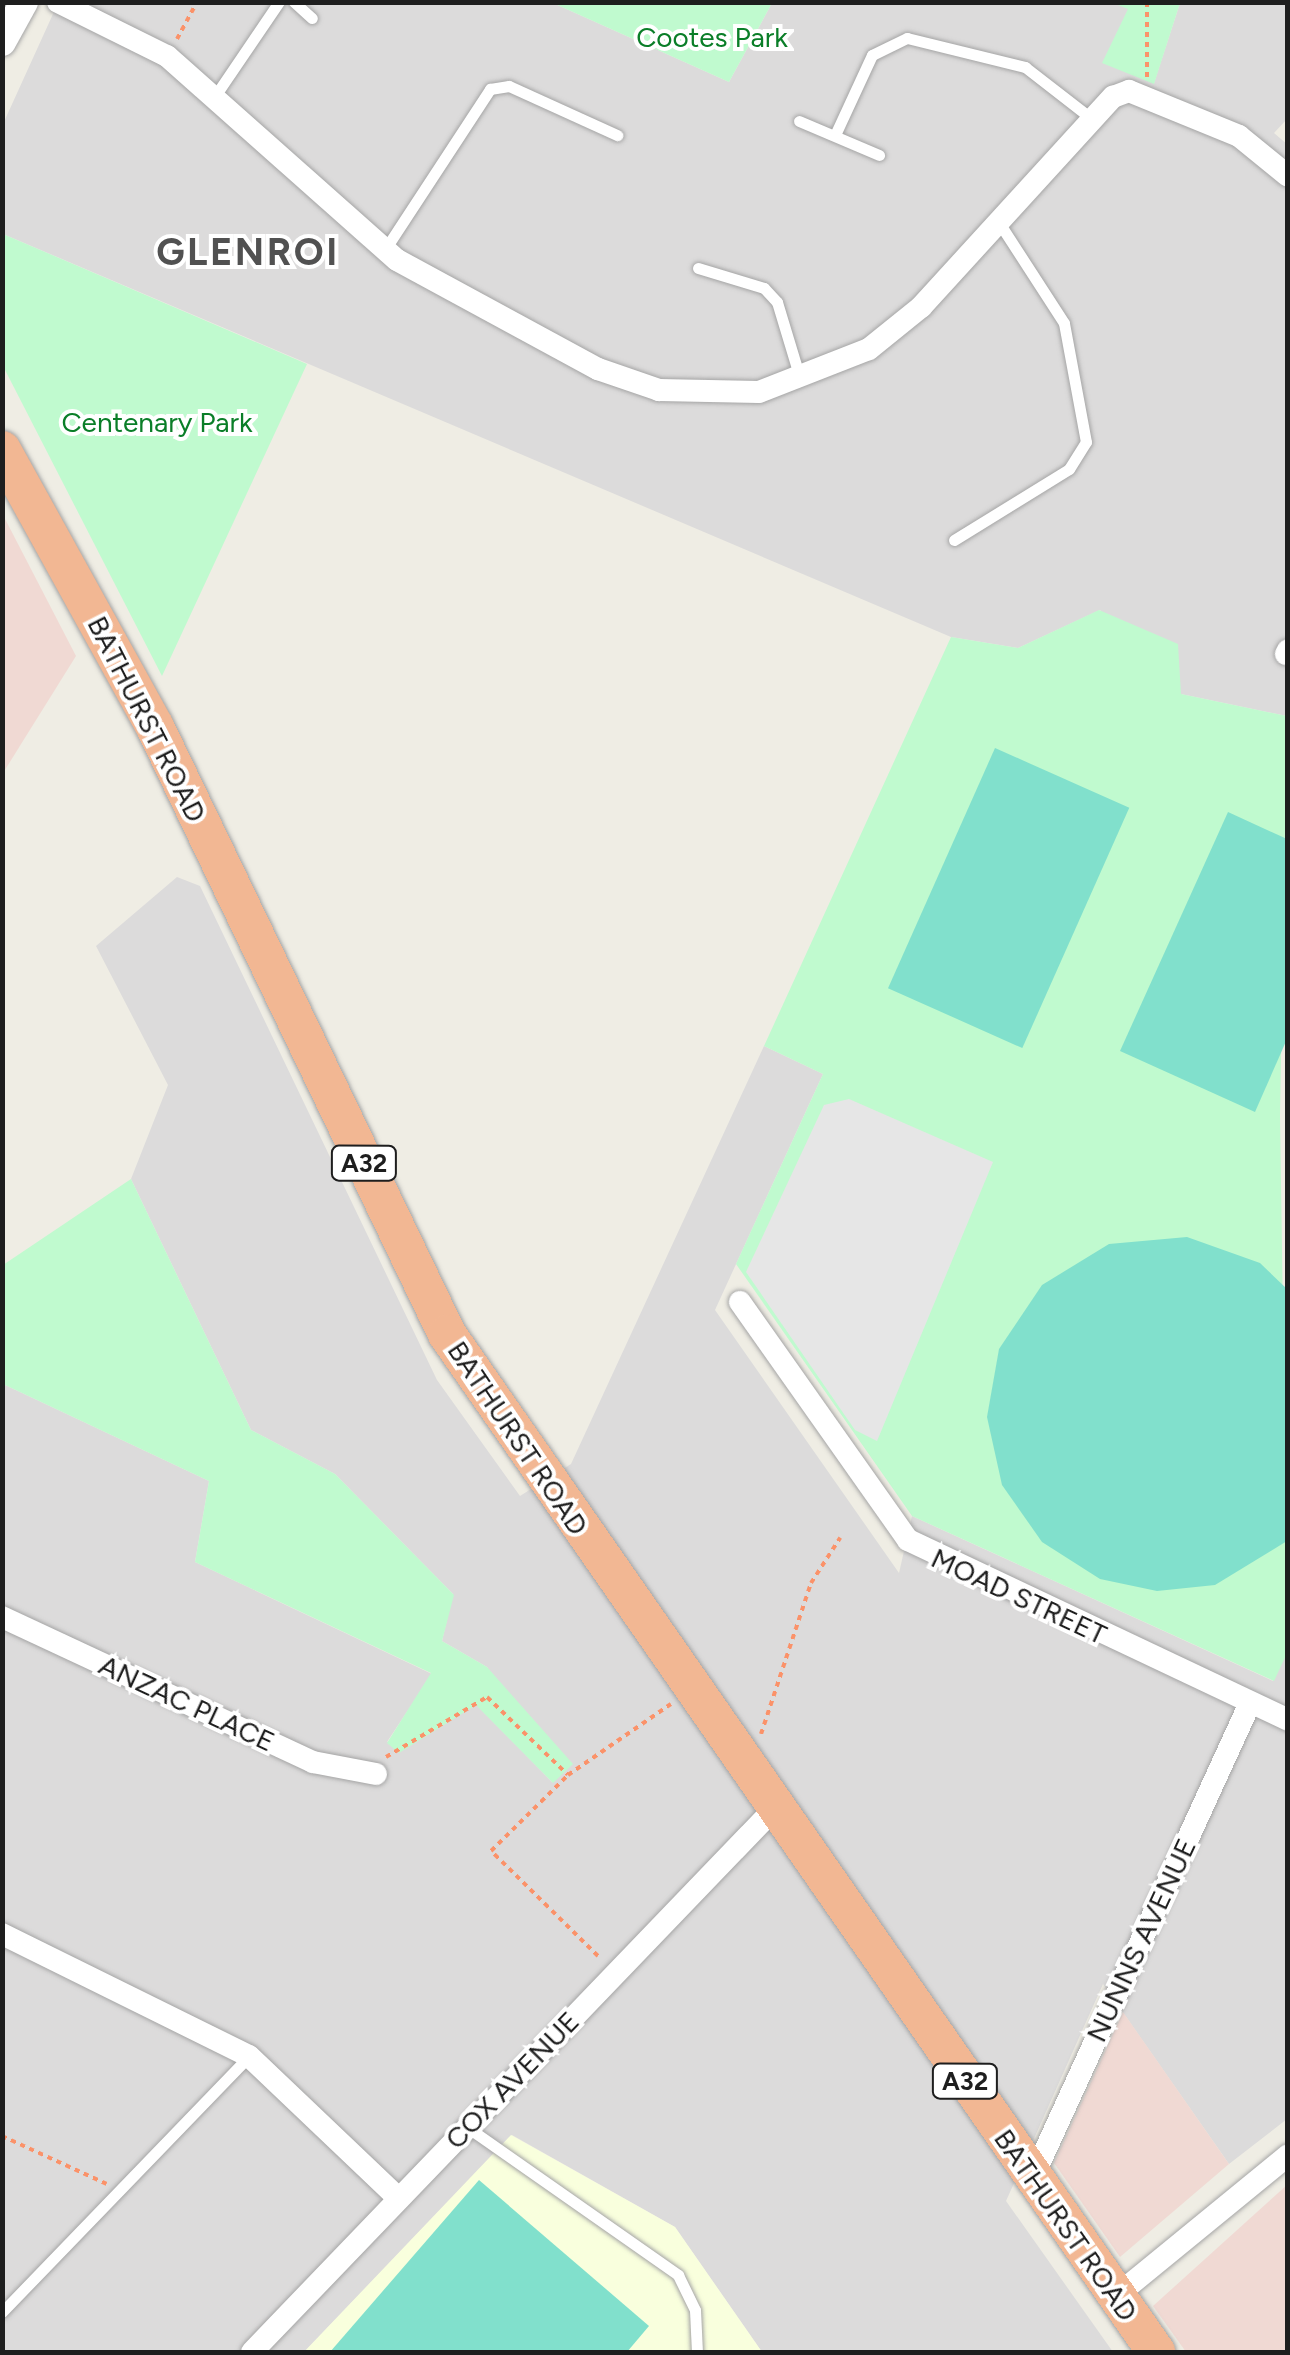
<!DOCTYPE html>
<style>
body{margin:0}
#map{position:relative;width:1290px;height:2355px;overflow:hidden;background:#efede4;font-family:Figtree,sans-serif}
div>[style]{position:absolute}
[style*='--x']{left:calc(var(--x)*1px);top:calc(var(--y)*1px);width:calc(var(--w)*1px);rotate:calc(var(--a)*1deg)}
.residential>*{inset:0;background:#dcdbdb}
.commercial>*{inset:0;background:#f0d9d3}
.education>*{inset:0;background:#f9ffdd}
.park>*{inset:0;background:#c0facf}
.pitch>*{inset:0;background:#81e0cc;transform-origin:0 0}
.parking>*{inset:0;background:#e6e6e6}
.path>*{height:4px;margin-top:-2px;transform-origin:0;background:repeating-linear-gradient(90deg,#fb9269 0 5px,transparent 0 10px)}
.roads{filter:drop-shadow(0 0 2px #a5a5a5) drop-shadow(0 0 2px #a5a5a5)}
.service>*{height:11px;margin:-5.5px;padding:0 5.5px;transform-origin:5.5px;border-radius:5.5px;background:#fff}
.minor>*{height:22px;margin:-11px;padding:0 11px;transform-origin:11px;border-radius:11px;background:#fff}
.tertiary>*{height:28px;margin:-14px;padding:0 14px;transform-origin:14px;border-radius:14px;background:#fff}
.trunk>*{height:38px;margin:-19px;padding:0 19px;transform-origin:19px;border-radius:19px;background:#f2b793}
span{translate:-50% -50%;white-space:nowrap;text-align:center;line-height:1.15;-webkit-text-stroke:8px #fff;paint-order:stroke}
.shield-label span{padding:2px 8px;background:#fff;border:2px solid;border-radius:8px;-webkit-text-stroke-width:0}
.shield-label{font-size:25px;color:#1e1e1e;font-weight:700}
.park-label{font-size:28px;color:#0a7e28}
.street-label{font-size:28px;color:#1e1e1e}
.district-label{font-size:38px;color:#515151;font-weight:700;letter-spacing:2.5px}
.frame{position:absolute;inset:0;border:5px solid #1e1e1e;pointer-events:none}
</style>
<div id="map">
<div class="residential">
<div style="clip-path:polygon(427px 2px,553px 3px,729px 82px,772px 3px,1113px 3px,1128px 8px,1154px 83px,1180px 3px,1287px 3px,1287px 119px,1274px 133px,1288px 145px,1287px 716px,1181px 694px,1100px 610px,1018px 648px,951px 637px,3px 234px,3px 124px,58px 3px)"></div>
<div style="clip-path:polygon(177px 877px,200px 886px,437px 1380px,520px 1496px,571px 1464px,764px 1046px,823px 1074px,715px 1310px,899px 1573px,912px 1516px,1273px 1681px,1287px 1651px,1287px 2119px,1229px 2164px,1103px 1984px,1006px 2201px,1113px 2352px,762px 2352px,675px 2227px,512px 2135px,304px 2352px,3px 2352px,3px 1384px,209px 1481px,195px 1562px,432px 1674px,387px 1742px,476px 1704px,553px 1783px,487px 1667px,442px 1641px,453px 1594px,335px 1474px,251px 1430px,131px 1179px,168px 1085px,96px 946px)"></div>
</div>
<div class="commercial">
<div style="clip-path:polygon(3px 515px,76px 656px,3px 773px,2px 773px)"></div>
<div style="clip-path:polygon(1123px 2012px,1229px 2164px,1120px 2257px,1054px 2163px)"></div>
<div style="clip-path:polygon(1287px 2185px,1287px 2352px,1186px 2352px,1153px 2306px)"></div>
</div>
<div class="education">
<div style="clip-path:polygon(511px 2135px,675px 2227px,762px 2352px,304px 2352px)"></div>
</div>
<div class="park">
<div style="clip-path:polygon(553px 3px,772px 3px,729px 82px)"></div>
<div style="clip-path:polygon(1113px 3px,1180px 3px,1154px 84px,1102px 63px,1128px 9px)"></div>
<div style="clip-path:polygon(3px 234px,307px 364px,162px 676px,3px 366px)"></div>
<div style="clip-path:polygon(1099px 610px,1178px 644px,1181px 694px,1287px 716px,1280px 1116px,1288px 1651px,1274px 1681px,912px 1516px,736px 1264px,823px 1074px,764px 1046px,951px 637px,1018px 648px)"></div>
<div style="clip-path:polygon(131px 1179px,251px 1430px,335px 1474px,454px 1595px,442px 1641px,487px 1667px,573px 1764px,553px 1783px,476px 1705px,399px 1753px,387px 1743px,431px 1673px,195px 1562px,209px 1481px,3px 1384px,3px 1265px)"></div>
</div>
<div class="pitch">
<div style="left:995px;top:748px;width:147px;height:263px;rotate:24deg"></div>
<div style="clip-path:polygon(1228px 812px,1287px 839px,1287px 1039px,1255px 1112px,1120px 1051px)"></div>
<div style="clip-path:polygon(1187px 1237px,1260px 1263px,1287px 1289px,1287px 1541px,1215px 1585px,1157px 1591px,1100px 1579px,1042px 1542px,1002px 1485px,987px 1417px,999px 1349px,1042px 1285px,1109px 1244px)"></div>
<div style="clip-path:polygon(479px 2180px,649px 2326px,627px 2352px,330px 2352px)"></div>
</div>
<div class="parking">
<div style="clip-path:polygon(849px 1099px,993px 1162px,877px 1441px,855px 1430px,746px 1272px,824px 1105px)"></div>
</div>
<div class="path">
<div style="--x:177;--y:39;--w:42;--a:-61.6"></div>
<div style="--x:1147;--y:77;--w:75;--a:-90"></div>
<div style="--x:761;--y:1734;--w:159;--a:-71.7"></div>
<div style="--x:811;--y:1583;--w:54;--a:-57.2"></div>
<div style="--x:386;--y:1757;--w:117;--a:-30.7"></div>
<div style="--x:487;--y:1697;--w:112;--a:43.9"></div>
<div style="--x:598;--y:1956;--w:150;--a:-135.5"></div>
<div style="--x:491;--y:1851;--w:108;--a:-44.6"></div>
<div style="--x:568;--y:1775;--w:125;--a:-34.6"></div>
<div style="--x:2;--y:2136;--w:115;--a:24.6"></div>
</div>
<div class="roads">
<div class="service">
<div style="--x:294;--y:2;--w:24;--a:42"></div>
<div style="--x:215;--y:96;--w:114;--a:-55.8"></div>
<div style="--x:799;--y:121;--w:87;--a:23"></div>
<div style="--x:835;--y:135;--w:88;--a:-65.2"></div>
<div style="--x:872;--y:55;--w:39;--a:-26"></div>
<div style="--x:907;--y:38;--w:122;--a:13.8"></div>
<div style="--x:1025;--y:67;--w:85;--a:37.8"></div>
<div style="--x:384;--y:251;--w:194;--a:-56.8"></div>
<div style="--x:490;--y:89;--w:19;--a:-9"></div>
<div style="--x:509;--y:86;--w:119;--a:24.4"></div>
<div style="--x:698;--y:268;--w:69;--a:16.9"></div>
<div style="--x:764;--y:288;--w:19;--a:47"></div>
<div style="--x:777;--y:302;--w:79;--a:73.2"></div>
<div style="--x:954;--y:540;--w:135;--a:-31.7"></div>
<div style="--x:1069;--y:469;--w:32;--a:-58"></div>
<div style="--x:1086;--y:442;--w:121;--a:-100.5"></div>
<div style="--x:1064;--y:323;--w:118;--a:-122.9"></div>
<div style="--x:467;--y:2127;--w:258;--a:35"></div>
<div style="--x:678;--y:2275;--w:39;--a:64"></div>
<div style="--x:695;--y:2310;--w:42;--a:87.3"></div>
<div style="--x:2;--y:2312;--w:356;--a:-46"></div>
</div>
<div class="minor">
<div style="--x:58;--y:2;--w:122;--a:26.4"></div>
<div style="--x:167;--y:56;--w:307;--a:41.6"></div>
<div style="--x:397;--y:260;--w:229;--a:28.5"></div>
<div style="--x:598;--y:369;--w:65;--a:19"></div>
<div style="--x:659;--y:390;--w:100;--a:1.1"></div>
<div style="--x:759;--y:392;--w:118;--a:-21.4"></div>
<div style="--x:869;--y:349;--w:67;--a:-38.9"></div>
<div style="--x:921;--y:307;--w:285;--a:-47.6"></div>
<div style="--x:1113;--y:97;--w:17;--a:-21"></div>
<div style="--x:1129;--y:91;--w:119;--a:22.2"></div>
<div style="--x:1239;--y:136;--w:63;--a:39.2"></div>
<div style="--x:1286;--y:654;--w:4;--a:-63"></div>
<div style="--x:740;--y:1302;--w:291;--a:54.8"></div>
<div style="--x:908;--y:1540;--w:420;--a:25.3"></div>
<div style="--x:2;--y:1617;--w:343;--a:25"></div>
<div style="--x:313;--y:1762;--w:64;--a:10.8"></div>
<div style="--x:2;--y:1934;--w:275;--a:26.3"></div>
<div style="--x:249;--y:2056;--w:206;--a:43.6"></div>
<div style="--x:1033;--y:2177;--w:521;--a:-65.4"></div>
<div style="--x:1116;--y:2296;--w:222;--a:-39.3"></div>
<div style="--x:252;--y:2352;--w:753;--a:-46.13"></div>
</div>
<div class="tertiary">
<div style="--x:2;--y:42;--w:46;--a:-61.2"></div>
</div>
<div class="trunk">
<div style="--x:2;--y:450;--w:316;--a:61.1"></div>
<div style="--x:155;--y:727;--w:674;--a:64.31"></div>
<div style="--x:447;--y:1334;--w:1241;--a:55.14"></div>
</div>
</div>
<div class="shield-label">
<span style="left:364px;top:1163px">A32</span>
<span style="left:965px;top:2081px">A32</span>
</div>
<div class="park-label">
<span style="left:712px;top:37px">Cootes Park</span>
<span style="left:157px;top:422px">Centenary Park</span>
</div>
<div class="street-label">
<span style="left:147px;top:719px;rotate:63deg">BATHURST ROAD</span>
<span style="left:518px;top:1438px;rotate:56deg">BATHURST ROAD</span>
<span style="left:1019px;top:1596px;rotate:25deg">MOAD STREET</span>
<span style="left:187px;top:1703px;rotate:25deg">ANZAC PLACE</span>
<span style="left:1141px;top:1940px;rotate:-65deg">NUNNS AVENUE</span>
<span style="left:512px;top:2080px;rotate:-46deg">COX AVENUE</span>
<span style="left:1066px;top:2225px;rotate:55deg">BATHURST ROAD</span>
</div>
<div class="district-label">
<span style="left:248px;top:253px">GLENROI</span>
</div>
<div class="frame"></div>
</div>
